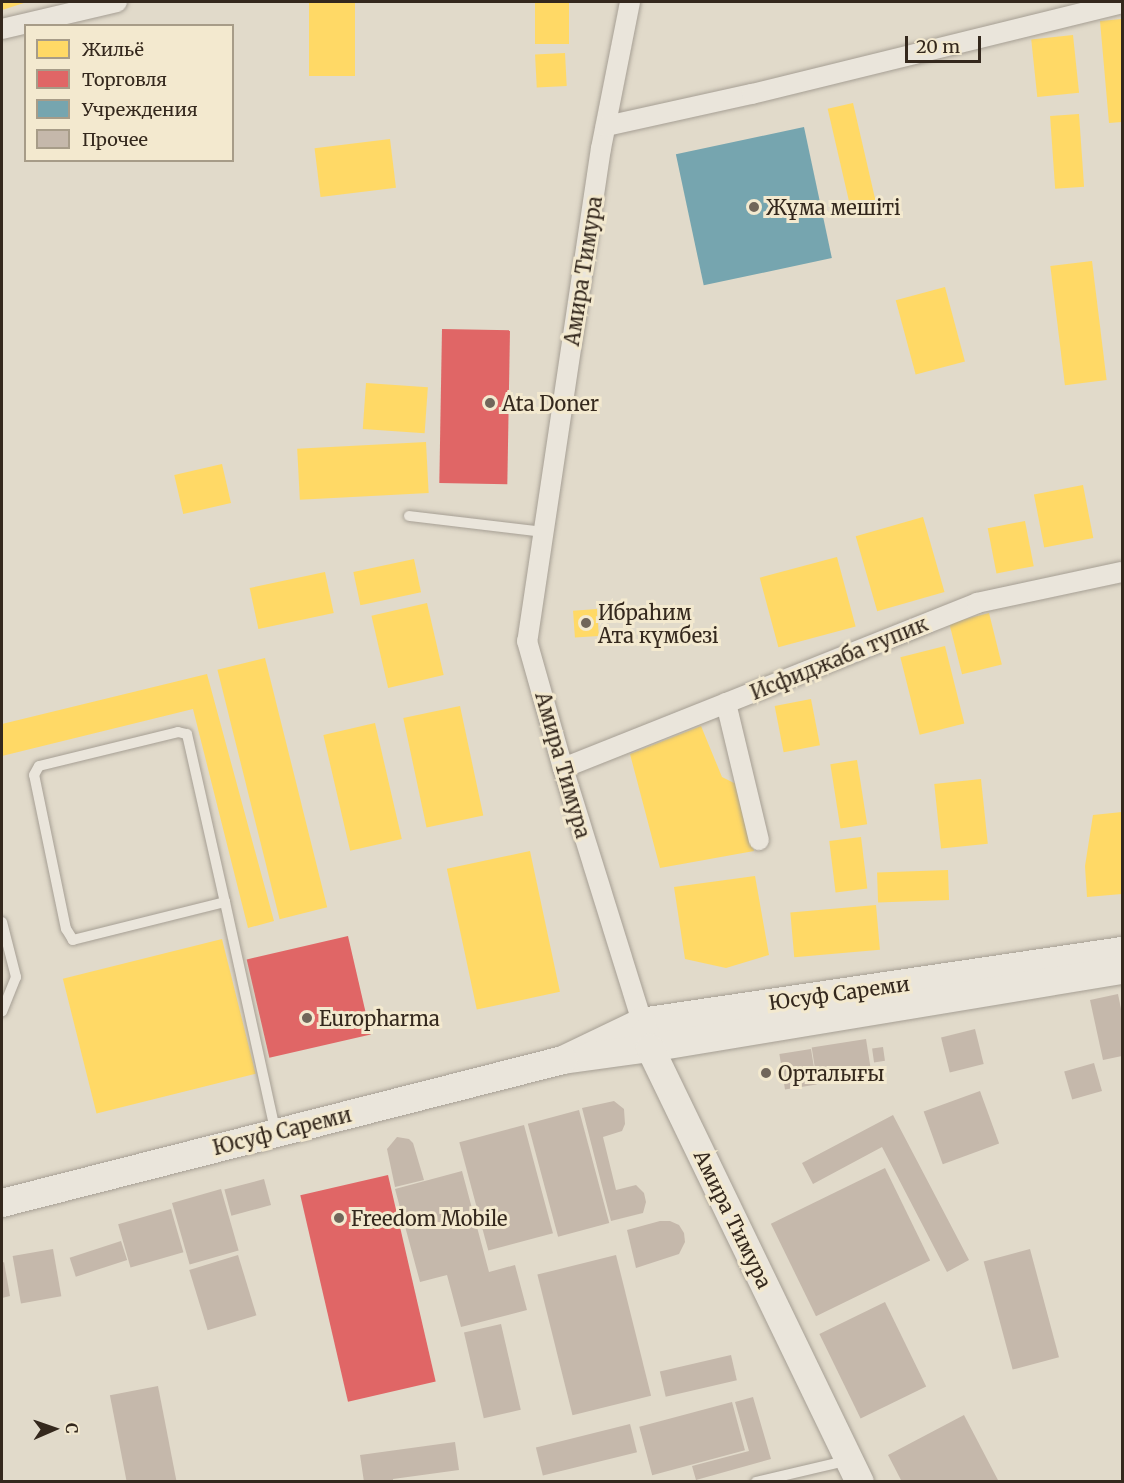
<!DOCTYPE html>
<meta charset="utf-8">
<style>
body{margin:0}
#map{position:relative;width:1124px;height:1483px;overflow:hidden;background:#e1daca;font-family:Merriweather,serif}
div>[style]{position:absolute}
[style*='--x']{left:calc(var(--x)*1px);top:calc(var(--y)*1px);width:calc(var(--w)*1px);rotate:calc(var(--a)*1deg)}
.homes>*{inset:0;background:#ffd966;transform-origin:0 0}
.shops>*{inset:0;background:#e06666;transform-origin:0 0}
.public>*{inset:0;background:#76a5af;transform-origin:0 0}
.building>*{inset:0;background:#c5b8ab;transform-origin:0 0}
.roads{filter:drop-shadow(0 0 2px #a69f94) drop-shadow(0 0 2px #a69f94)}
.lane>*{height:10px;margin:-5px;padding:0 5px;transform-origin:5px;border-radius:5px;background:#eae5db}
.street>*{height:20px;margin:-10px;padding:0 10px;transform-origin:10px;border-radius:10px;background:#eae5db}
.secondary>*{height:28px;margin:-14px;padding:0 14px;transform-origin:14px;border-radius:14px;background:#eae5db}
.dots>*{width:16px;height:16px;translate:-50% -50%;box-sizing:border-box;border:3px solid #f3e9cf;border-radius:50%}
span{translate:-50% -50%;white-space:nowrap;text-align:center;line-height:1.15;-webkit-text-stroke:6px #f3e9cf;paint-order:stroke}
.poi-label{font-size:20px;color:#34281d}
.left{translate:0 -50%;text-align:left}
.street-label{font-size:20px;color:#34281d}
.frame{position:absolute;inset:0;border:3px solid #34281d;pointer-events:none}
.legend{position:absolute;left:24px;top:24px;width:210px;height:138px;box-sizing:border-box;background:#f3e9cf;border:2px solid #a79c88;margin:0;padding:8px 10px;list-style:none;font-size:18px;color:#34281d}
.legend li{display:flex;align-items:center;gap:12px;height:30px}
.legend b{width:30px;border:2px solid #a79c88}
.north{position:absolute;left:24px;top:1399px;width:60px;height:60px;-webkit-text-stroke:4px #f3e9cf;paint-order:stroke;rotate:88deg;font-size:16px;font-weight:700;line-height:24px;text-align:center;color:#34281d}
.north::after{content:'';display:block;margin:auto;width:21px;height:27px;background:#34281d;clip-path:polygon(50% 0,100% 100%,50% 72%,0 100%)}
.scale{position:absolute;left:905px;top:36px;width:76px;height:27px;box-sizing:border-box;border:3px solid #34281d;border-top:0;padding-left:8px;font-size:18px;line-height:21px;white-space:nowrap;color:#34281d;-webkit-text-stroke:4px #f3e9cf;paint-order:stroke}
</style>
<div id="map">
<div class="homes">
<div style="clip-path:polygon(2px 2px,27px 2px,2px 10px)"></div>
<div style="left:309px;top:2px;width:46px;height:74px"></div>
<div style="left:535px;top:2px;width:34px;height:42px"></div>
<div style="clip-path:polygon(1122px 19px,1122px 122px,1109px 123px,1100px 21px)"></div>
<div style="left:1073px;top:35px;width:58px;height:42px;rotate:84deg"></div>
<div style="left:565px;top:53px;width:33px;height:30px;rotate:87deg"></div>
<div style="left:853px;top:103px;width:101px;height:26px;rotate:77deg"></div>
<div style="left:1079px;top:114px;width:73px;height:29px;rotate:86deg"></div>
<div style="left:390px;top:139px;width:49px;height:76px;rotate:83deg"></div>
<div style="left:1092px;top:261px;width:120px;height:42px;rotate:83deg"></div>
<div style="left:945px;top:287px;width:77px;height:51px;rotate:75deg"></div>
<div style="left:366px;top:383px;width:62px;height:46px;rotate:4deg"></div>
<div style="left:426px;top:442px;width:51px;height:129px;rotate:87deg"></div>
<div style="left:222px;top:464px;width:40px;height:49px;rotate:77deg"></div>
<div style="left:1083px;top:485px;width:54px;height:50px;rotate:79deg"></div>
<div style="left:923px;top:517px;width:78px;height:70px;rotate:74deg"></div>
<div style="left:1025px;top:521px;width:46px;height:38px;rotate:79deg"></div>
<div style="left:837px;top:557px;width:72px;height:80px;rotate:75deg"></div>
<div style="left:414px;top:559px;width:34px;height:62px;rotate:78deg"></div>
<div style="left:325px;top:572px;width:42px;height:77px;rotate:78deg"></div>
<div style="left:427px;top:603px;width:74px;height:57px;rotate:77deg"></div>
<div style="left:597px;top:609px;width:27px;height:24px;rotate:86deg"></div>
<div style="left:989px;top:613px;width:53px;height:41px;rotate:76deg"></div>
<div style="left:945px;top:646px;width:80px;height:46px;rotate:76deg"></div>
<div style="left:265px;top:658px;width:257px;height:49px;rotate:76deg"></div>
<div style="clip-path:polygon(207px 674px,274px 921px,248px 928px,193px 709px,2px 756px,2px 724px)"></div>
<div style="left:811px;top:699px;width:47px;height:37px;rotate:79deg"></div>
<div style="left:460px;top:706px;width:112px;height:58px;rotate:78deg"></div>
<div style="left:375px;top:723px;width:119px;height:53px;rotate:77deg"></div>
<div style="clip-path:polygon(701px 726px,722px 777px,736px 784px,754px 851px,660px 868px,630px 754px)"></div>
<div style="left:857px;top:760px;width:65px;height:27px;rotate:81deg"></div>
<div style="left:981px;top:779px;width:65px;height:47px;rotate:84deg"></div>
<div style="clip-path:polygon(1122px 812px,1122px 894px,1087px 897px,1085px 866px,1093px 815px)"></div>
<div style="left:861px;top:837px;width:52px;height:32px;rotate:83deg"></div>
<div style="left:530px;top:851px;width:144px;height:85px;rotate:78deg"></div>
<div style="left:948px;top:870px;width:30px;height:71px;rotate:88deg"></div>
<div style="clip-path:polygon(755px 876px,769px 955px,726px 968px,685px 959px,674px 887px)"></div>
<div style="left:876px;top:905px;width:45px;height:86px;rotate:85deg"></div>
<div style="left:222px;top:939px;width:139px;height:164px;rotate:76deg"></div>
</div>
<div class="shops">
<div style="left:442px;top:329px;width:68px;height:154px;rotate:1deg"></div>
<div style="left:348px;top:936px;width:101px;height:104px;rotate:77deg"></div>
<div style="left:388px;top:1175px;width:212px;height:90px;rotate:77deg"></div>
</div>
<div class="public">
<div style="left:804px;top:127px;width:134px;height:131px;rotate:78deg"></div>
</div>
<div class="building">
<div style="clip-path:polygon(1118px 994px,1122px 1014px,1122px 1056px,1103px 1060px,1090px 1000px)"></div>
<div style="left:975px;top:1029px;width:36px;height:35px;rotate:76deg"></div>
<div style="left:866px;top:1039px;width:36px;height:55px;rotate:81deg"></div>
<div style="left:883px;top:1047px;width:14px;height:11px;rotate:82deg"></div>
<div style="left:811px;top:1049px;width:36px;height:32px;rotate:81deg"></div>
<div style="left:1094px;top:1063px;width:29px;height:31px;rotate:74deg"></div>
<div style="left:980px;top:1091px;width:56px;height:60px;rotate:70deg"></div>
<div style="clip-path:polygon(614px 1101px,624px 1109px,625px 1124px,622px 1131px,603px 1137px,616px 1190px,636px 1185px,644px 1193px,646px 1202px,643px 1213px,611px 1221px,582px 1108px)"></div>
<div style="left:579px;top:1110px;width:117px;height:53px;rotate:75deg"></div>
<div style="clip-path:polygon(893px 1115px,969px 1260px,947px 1272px,882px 1147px,813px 1184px,802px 1163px)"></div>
<div style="left:524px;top:1125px;width:112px;height:67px;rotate:75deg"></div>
<div style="clip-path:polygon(397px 1137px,409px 1139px,413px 1143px,424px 1180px,395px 1187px,387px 1149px)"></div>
<div style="left:885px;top:1168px;width:103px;height:127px;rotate:64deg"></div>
<div style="clip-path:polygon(462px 1171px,489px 1272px,515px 1265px,527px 1310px,461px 1327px,447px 1275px,420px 1282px,395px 1189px)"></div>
<div style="left:264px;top:1179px;width:27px;height:41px;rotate:75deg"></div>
<div style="left:221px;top:1189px;width:64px;height:51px;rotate:74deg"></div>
<div style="left:171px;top:1209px;width:45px;height:55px;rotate:74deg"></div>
<div style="clip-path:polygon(660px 1221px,670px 1221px,679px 1225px,684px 1233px,685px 1242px,679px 1254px,636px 1268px,627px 1230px)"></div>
<div style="left:121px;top:1241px;width:20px;height:54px;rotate:72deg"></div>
<div style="left:53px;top:1249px;width:48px;height:41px;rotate:80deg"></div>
<div style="left:1030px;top:1249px;width:112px;height:48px;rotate:75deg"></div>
<div style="left:238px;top:1255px;width:63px;height:51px;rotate:73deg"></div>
<div style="left:616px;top:1255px;width:145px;height:81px;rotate:76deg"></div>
<div style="clip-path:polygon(4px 1262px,10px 1296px,2px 1298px,2px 1263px)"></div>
<div style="left:885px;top:1302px;width:94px;height:73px;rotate:64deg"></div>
<div style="left:501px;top:1324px;width:88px;height:38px;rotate:77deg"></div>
<div style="left:731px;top:1355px;width:26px;height:73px;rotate:77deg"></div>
<div style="left:158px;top:1386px;width:98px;height:49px;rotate:79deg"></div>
<div style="clip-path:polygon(753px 1397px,771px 1459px,696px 1480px,692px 1466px,749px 1451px,735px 1402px)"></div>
<div style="left:732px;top:1402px;width:50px;height:96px;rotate:75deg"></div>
<div style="clip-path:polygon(964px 1415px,999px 1482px,902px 1482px,888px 1455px)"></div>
<div style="left:630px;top:1424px;width:29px;height:97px;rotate:76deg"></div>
<div style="clip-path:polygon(455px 1442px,459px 1470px,393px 1479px,393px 1482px,364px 1482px,360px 1455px)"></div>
</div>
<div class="roads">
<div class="lane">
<div style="--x:409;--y:516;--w:135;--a:6.8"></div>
<div style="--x:225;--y:902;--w:157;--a:166"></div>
<div style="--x:73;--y:940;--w:13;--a:-122"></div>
<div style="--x:66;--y:929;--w:157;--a:-101.7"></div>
<div style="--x:34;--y:775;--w:10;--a:-61"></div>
<div style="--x:39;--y:766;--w:143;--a:-13.7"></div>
<div style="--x:178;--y:732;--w:9;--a:13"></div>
<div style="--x:187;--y:734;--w:172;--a:77.3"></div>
<div style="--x:225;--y:902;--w:237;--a:77.6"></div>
<div style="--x:2;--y:922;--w:57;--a:75.7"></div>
<div style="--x:16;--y:977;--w:37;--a:112"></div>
<div style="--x:756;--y:1482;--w:96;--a:-13.3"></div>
</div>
<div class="street">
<div style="--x:630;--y:2;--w:149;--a:101.2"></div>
<div style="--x:601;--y:148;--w:499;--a:98.5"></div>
<div style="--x:527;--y:641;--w:132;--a:74.2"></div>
<div style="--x:563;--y:768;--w:266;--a:72.7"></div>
<div style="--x:2;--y:29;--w:118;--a:-13.2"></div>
<div style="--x:606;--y:126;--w:149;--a:-12.4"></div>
<div style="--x:752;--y:94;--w:381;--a:-13.8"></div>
<div style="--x:726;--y:703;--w:141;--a:76.5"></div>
<div style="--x:563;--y:768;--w:446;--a:-21.7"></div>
<div style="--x:977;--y:603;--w:148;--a:-12.1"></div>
</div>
<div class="secondary">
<div style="--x:1122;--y:951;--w:485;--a:171.6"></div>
<div style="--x:642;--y:1022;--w:88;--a:154.3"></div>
<div style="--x:563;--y:1060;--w:88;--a:-7.9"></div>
<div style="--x:650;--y:1048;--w:478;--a:-9.4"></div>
<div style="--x:645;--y:1033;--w:16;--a:72"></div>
<div style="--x:650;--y:1048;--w:482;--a:64.2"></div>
<div style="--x:2;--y:1203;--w:579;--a:-14.3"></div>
</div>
</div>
<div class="dots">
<div style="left:754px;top:207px;background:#71665a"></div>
<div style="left:490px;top:403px;background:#71665a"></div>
<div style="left:586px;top:623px;background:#71665a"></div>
<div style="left:307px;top:1018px;background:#71665a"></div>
<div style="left:766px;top:1073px;background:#71665a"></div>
<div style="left:339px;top:1218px;background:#71665a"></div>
</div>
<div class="poi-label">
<span class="left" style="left:766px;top:207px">Жұма мешіті</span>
<span class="left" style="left:502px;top:403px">Ata Doner</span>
<span class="left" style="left:598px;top:624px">Ибраhим<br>Ата күмбезі</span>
<span class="left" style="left:319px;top:1018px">Europharma</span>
<span class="left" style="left:778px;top:1073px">Орталығы</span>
<span class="left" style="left:351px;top:1218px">Freedom Mobile</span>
</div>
<div class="street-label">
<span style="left:583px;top:271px;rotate:-81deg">Амира Тимура</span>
<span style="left:839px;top:658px;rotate:-22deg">Исфиджаба тупик</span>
<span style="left:563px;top:765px;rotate:74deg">Амира Тимура</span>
<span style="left:839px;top:993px;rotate:-8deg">Юсуф Сареми</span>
<span style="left:282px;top:1131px;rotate:-14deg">Юсуф Сареми</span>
<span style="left:733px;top:1219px;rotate:64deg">Амира Тимура</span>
</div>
<div class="frame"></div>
<ul class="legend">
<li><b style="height:16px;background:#ffd966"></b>Жильё</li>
<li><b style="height:16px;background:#e06666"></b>Торговля</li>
<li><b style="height:16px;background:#76a5af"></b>Учреждения</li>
<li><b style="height:16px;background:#c5b8ab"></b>Прочее</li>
</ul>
<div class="north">С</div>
<div class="scale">20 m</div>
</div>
